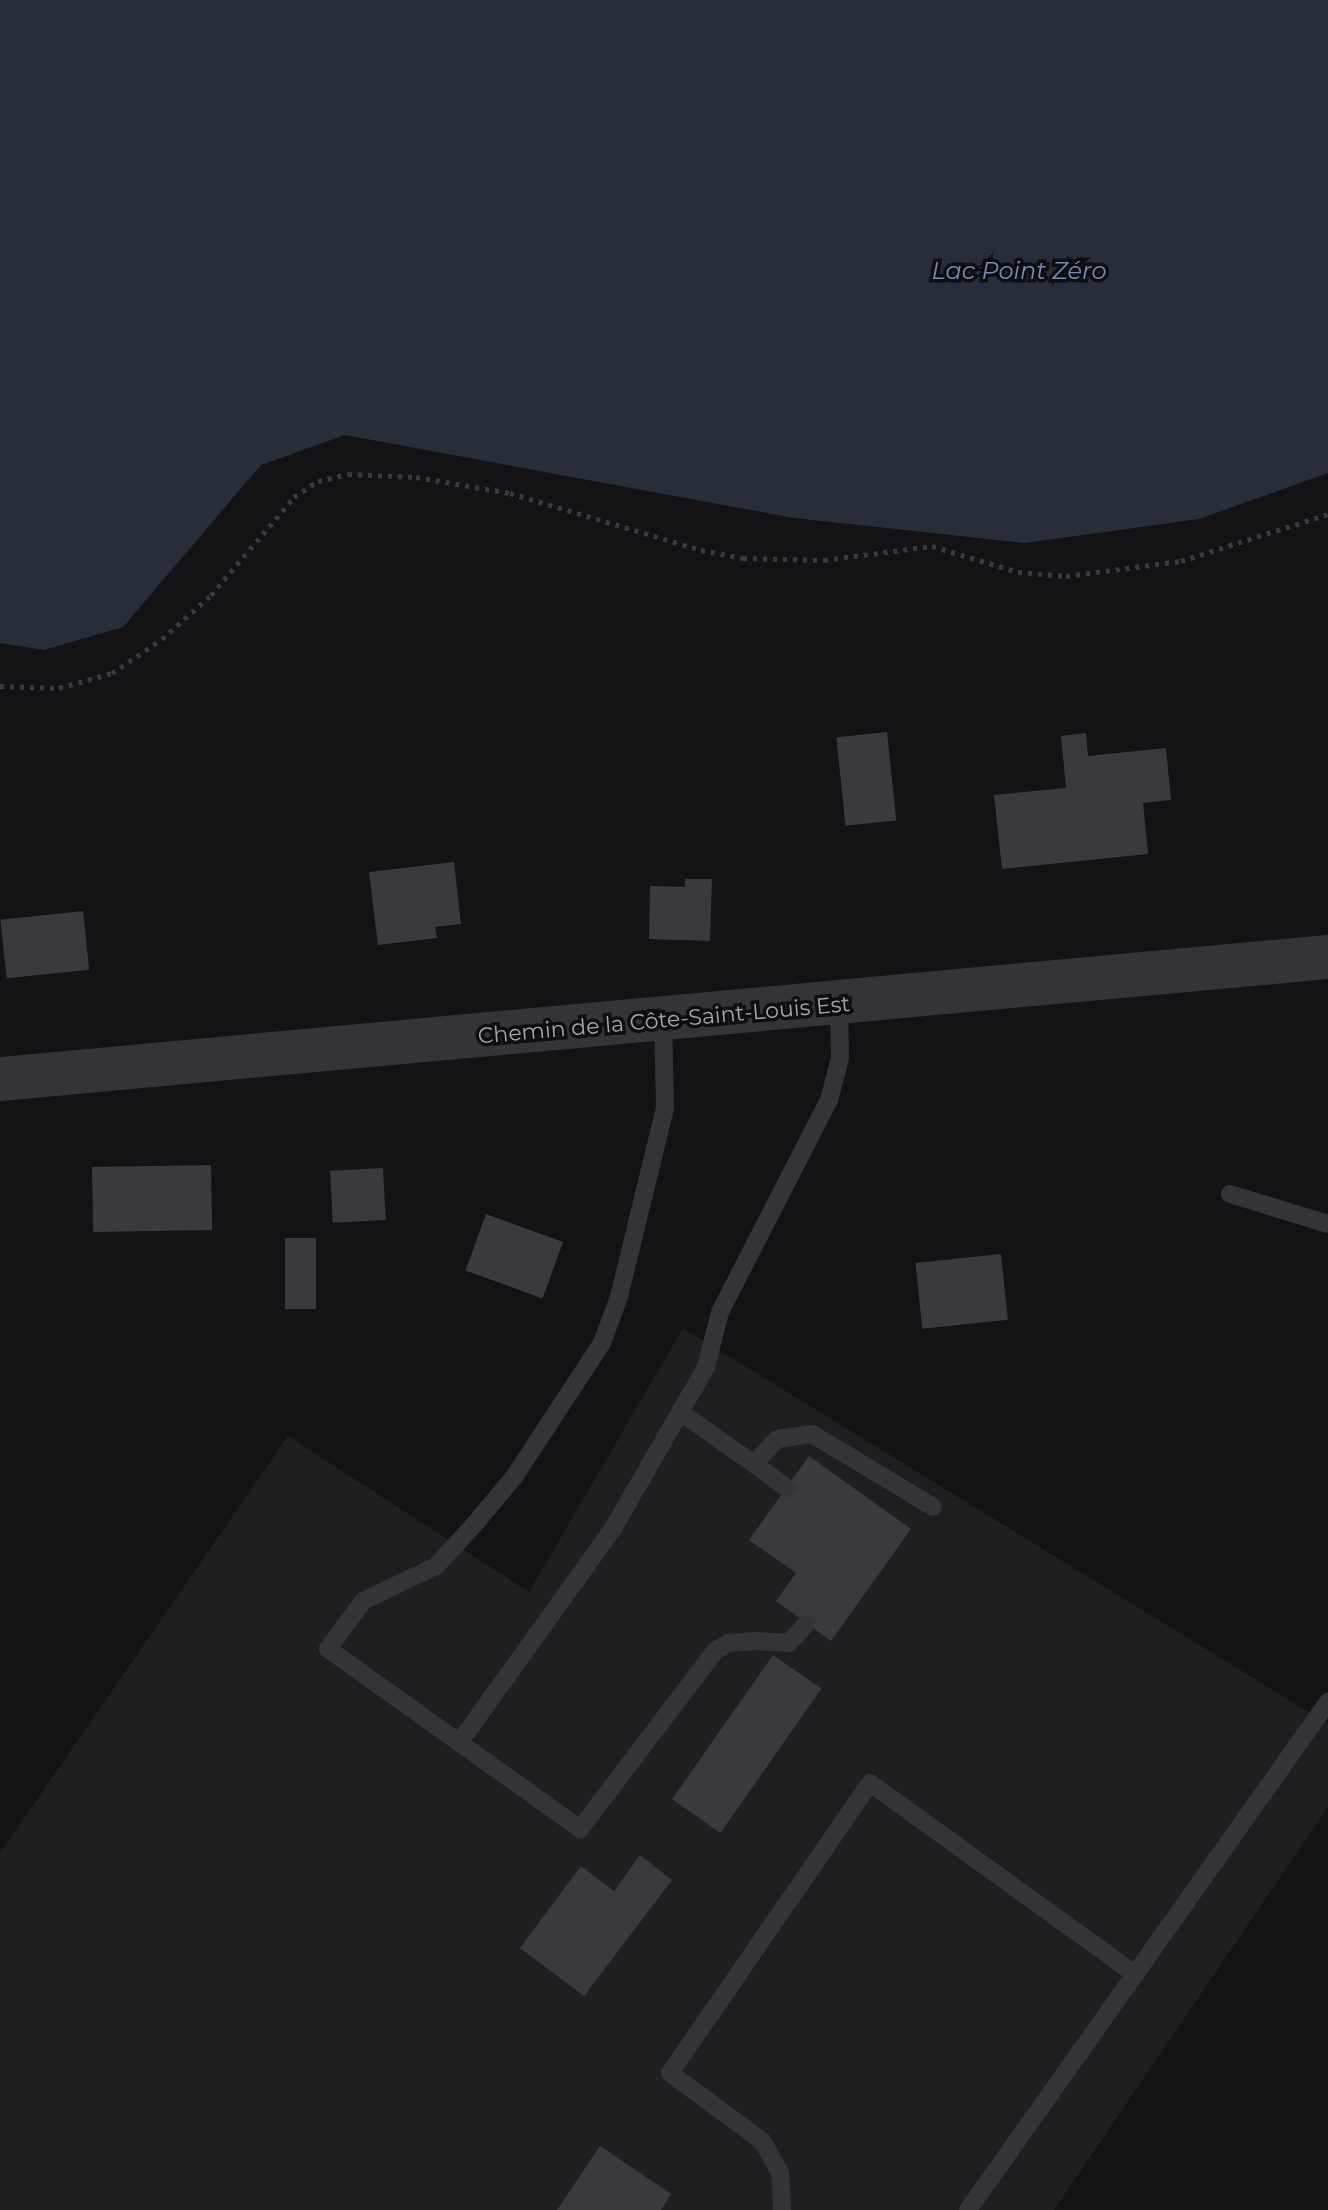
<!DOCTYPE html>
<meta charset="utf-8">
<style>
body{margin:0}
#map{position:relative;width:1328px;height:2210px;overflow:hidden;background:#131214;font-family:Montserrat,sans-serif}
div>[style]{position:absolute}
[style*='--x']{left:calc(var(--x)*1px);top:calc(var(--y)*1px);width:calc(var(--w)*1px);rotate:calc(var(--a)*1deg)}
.built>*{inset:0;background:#1f1e21}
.water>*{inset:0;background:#282e39}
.building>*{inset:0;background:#3a393f;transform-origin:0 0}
.path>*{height:5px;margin-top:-2.5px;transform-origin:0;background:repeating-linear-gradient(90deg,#393a41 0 4px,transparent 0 10px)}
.service>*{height:18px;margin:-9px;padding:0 9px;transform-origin:9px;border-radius:9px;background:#33333a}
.tertiary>*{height:44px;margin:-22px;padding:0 22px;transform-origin:22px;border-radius:22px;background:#33333a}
span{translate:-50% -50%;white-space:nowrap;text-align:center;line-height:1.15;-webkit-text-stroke:7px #0e0e0f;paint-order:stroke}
.street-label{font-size:22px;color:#a3a5b6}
.water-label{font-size:24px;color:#778cb3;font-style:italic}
</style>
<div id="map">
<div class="built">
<div style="clip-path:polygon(683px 1328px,1328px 1724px,1328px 1807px,1054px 2210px,0 2210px,0 1853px,288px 1436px,529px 1592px)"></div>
</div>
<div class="water">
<div style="clip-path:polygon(0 0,1328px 0,1328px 473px,1199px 519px,1025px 543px,794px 518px,345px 435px,261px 465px,123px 627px,44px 650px,0 643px)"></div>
</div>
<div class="building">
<div style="left:887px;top:732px;width:89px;height:51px;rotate:84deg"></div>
<div style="clip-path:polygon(1086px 733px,1088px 756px,1166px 748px,1171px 800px,1143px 803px,1148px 854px,1002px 869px,994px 795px,1066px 788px,1061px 736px)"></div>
<div style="clip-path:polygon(454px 862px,461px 924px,435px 927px,437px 938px,378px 945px,369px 872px)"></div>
<div style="clip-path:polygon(685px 879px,712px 879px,710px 941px,649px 939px,650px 886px,685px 887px)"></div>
<div style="left:83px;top:911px;width:59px;height:83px;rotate:84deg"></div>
<div style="left:211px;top:1165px;width:65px;height:119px;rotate:89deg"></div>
<div style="left:383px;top:1168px;width:52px;height:53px;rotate:87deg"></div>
<div style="left:486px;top:1214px;width:82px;height:60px;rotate:20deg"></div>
<div style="left:285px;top:1238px;width:31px;height:71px"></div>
<div style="left:1001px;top:1254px;width:66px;height:86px;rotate:84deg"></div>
<div style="clip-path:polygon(809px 1456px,911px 1529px,831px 1641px,776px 1601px,796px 1573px,749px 1540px)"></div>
<div style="left:773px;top:1655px;width:59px;height:176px;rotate:35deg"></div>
<div style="clip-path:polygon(640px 1855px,672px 1880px,584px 1996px,520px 1948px,581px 1866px,614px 1891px)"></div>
<div style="clip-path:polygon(600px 2146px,671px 2194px,661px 2210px,557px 2210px)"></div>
</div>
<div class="path">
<div style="--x:0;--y:686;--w:59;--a:1.9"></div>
<div style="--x:59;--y:688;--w:55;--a:-15.8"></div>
<div style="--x:112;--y:673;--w:60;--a:-34.2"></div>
<div style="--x:162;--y:639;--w:66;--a:-41.9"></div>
<div style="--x:211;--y:595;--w:128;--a:-49.7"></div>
<div style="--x:294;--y:497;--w:29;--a:-34"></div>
<div style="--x:318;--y:481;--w:31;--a:-13"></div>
<div style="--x:348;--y:474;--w:68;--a:2.5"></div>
<div style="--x:416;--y:477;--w:95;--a:9.7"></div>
<div style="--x:510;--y:493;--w:199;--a:16.6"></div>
<div style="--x:701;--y:550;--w:43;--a:10.8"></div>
<div style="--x:743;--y:558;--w:81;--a:1.4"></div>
<div style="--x:824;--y:560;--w:109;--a:-7.4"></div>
<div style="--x:932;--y:546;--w:90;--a:16.8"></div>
<div style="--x:1018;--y:572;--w:48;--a:4.8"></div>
<div style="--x:1066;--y:576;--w:116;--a:-7.4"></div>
<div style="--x:1181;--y:561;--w:154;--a:-17.7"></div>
</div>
<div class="service">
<div style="--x:663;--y:1019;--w:89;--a:88.7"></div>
<div style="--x:665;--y:1108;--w:195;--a:103.7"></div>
<div style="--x:619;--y:1297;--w:49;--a:110.3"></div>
<div style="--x:602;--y:1343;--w:160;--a:123.3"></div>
<div style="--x:514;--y:1477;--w:64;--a:129.9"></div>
<div style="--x:473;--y:1526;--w:54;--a:132.8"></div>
<div style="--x:436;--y:1566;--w:81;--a:154.4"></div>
<div style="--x:363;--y:1601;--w:59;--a:126.1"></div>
<div style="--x:328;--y:1649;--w:310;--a:35.5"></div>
<div style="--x:580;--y:1829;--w:223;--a:-52.8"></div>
<div style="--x:715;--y:1651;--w:15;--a:-32"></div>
<div style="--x:728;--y:1643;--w:26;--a:-4"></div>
<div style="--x:754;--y:1641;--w:35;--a:3"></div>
<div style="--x:789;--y:1643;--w:25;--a:-48"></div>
<div style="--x:1230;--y:1194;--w:102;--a:17"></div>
<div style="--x:680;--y:1412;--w:90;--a:35.1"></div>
<div style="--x:754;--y:1464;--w:34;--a:-47"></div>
<div style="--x:777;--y:1439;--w:35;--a:-8"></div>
<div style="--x:812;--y:1434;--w:141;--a:31.1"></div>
<div style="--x:754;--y:1464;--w:41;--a:36"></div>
<div style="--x:459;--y:1743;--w:266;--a:-54.3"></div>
<div style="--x:614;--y:1527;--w:185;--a:-60.1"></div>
<div style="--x:706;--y:1367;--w:57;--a:-75.7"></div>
<div style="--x:720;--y:1312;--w:238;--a:-62.8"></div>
<div style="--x:829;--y:1100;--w:43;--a:-75.3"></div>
<div style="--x:840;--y:1058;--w:54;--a:-91.1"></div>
<div style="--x:782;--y:2210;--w:37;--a:-93"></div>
<div style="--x:780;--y:2173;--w:37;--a:-119"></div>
<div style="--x:762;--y:2141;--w:114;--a:-143.5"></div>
<div style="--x:670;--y:2073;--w:352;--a:-55.4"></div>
<div style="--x:870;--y:1783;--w:327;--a:35.8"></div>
<div style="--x:968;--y:2210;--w:623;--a:-54.68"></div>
</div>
<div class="tertiary">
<div style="--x:0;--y:1079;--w:1334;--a:-5.25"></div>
</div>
<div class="street-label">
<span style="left:664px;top:1020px;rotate:-5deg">Chemin de la Côte-Saint-Louis Est</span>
</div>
<div class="water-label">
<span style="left:1019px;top:271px">Lac Point Zéro</span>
</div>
</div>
